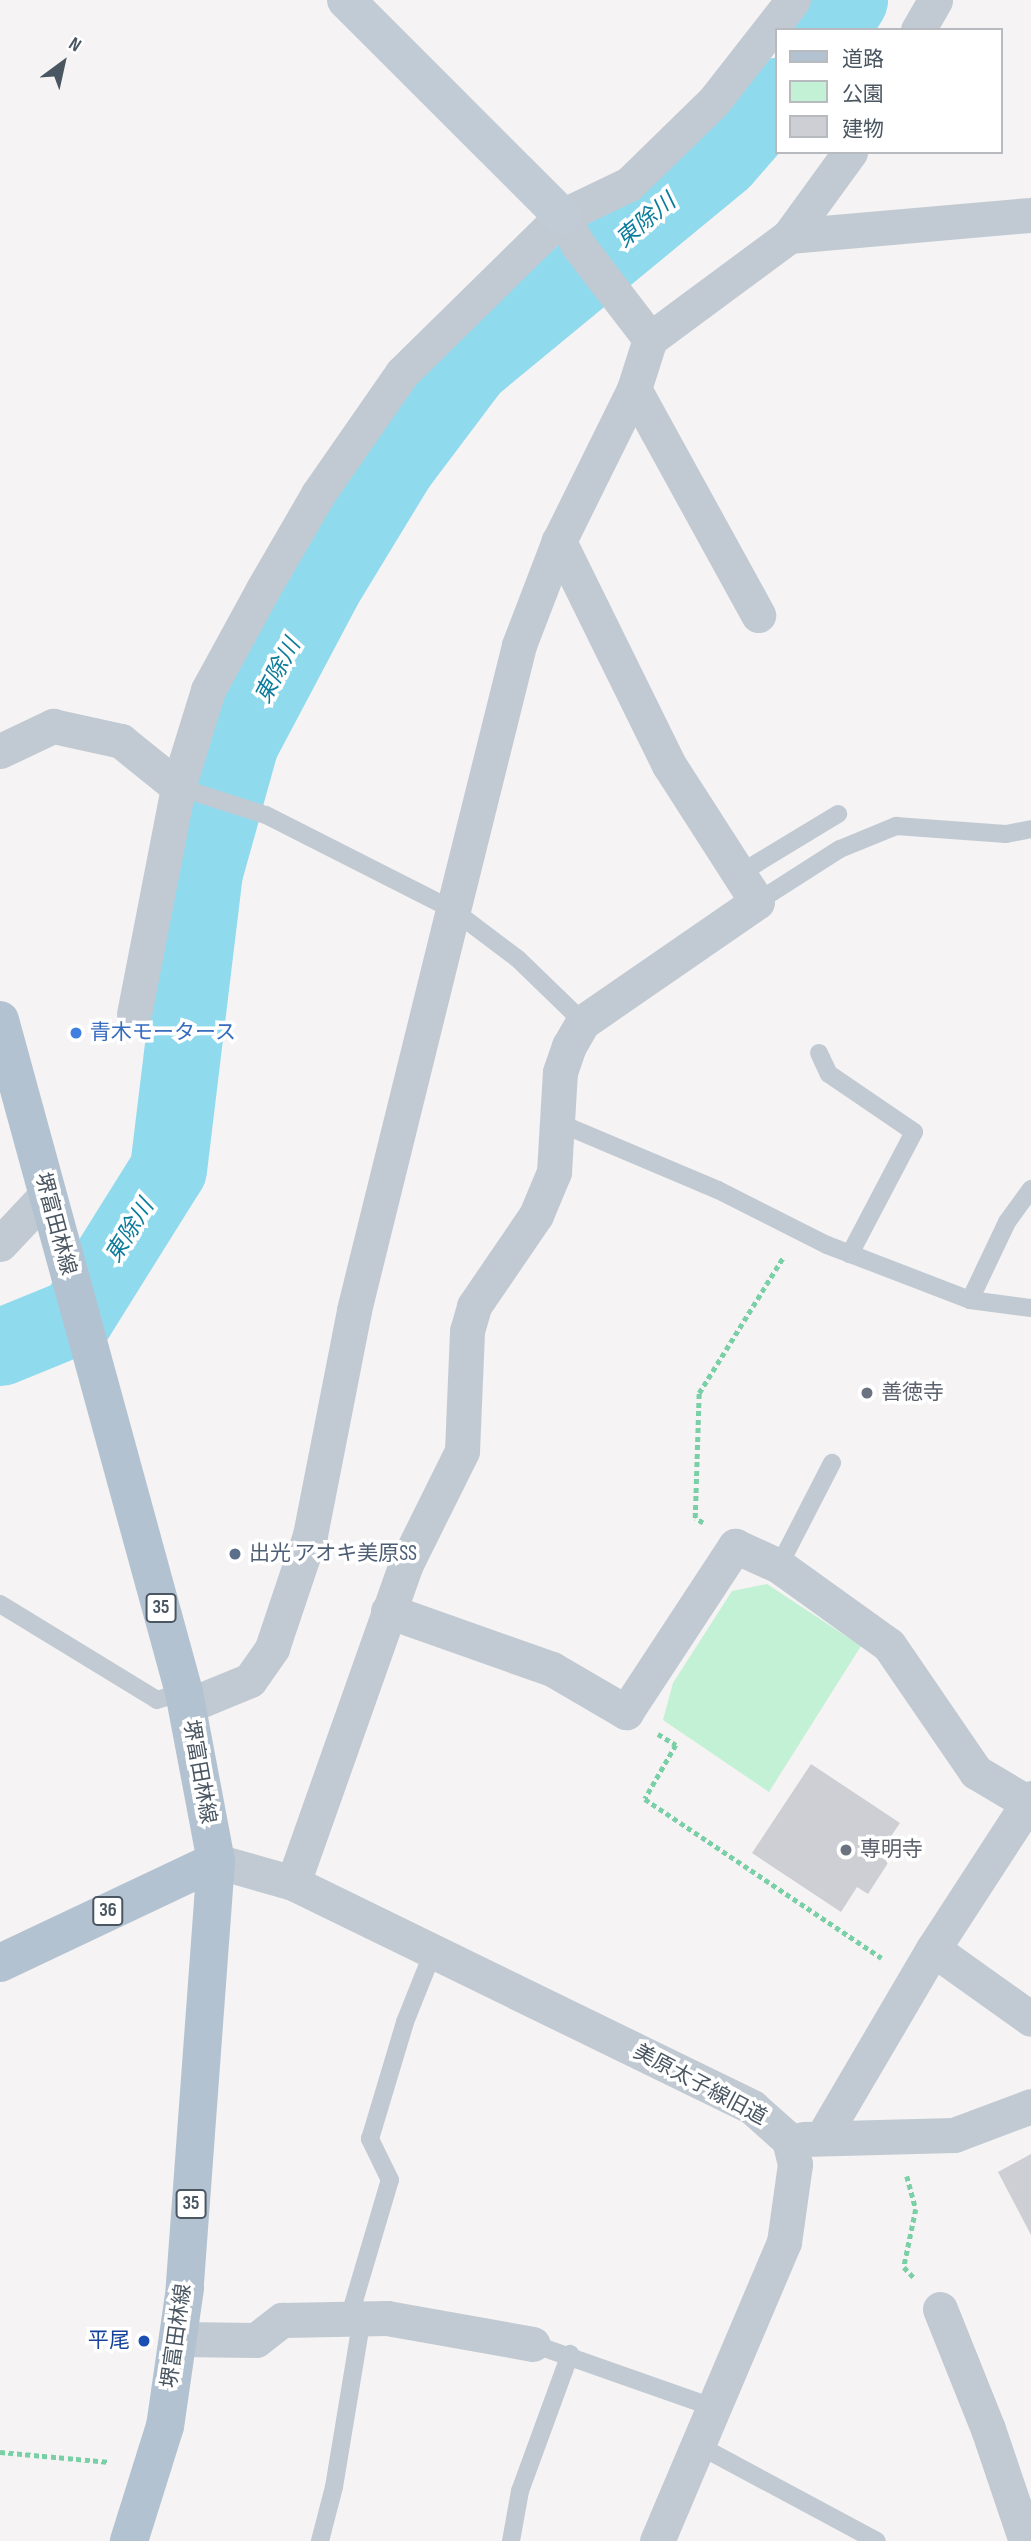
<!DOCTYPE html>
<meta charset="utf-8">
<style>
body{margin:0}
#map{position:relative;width:1031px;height:2541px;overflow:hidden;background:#f5f3f3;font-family:"Sofia Sans Condensed","Noto Sans JP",sans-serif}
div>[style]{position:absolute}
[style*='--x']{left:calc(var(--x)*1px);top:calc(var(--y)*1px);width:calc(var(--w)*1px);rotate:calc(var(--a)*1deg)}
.green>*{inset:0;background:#c3f1d5}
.river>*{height:77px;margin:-38.5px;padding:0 38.5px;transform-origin:38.5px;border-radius:38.5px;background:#90daee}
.building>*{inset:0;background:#cdcfd5}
.path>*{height:4.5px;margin-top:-2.25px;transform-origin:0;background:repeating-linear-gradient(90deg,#7ad0a6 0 5px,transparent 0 8.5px)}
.lane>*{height:18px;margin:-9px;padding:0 9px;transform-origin:9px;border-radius:9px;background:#c1cad2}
.street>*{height:35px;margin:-17.5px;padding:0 17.5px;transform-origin:17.5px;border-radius:17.5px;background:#c1cad2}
.secondary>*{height:38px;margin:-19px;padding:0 19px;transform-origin:19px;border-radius:19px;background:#c1cbd6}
.primary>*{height:38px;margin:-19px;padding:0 19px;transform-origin:19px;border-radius:19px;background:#b3c2d1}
.dots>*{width:19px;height:19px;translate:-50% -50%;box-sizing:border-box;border:4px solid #fff;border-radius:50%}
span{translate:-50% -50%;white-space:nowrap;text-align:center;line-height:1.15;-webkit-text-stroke:7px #fff;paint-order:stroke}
.shield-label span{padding:2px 5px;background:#fff;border:2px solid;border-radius:5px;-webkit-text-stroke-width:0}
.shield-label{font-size:19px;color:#4a5661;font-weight:700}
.shop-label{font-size:21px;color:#366cbe}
.left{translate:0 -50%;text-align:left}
.street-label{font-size:21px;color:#4a5661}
.worship-label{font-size:21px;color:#5b616d}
.service-label{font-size:21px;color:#4e5e75}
.transit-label{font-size:21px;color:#164399}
.right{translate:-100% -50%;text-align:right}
.water-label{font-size:23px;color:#0c7c9b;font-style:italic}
.legend{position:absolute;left:775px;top:28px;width:228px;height:126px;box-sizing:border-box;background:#fff;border:2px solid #b7bbc0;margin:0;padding:9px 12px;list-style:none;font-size:21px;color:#4a5661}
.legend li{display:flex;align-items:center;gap:14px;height:35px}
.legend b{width:35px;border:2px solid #b7bbc0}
.north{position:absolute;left:28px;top:28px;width:70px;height:70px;-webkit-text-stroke:5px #fff;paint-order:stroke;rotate:33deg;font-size:19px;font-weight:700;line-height:28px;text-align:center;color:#4a5661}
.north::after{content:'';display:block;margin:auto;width:24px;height:32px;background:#4a5661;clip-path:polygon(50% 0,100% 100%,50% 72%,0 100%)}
</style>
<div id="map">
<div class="green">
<div style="clip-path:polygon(767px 1584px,861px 1646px,769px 1792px,663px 1720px,673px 1683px,732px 1591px)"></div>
</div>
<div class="river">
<div style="--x:830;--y:30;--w:36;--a:-58"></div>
<div style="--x:0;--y:1347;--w:82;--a:-22.2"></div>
<div style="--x:76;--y:1316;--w:173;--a:-58"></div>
<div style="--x:168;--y:1169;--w:299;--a:-83.1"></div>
<div style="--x:204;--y:872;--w:134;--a:-74.4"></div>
<div style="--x:240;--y:743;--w:178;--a:-62.1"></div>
<div style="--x:323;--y:586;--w:140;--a:-58.7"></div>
<div style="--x:396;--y:466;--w:125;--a:-53.1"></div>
<div style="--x:471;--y:366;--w:325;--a:-39.5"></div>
<div style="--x:722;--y:159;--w:84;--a:-48.9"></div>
</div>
<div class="building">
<div style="clip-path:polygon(811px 1764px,900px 1823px,885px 1845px,895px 1852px,868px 1894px,857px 1887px,841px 1912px,752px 1853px)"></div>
<div style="clip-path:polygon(1031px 2154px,1031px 2235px,998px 2172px)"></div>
</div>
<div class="path">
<div style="--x:703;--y:1523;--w:9;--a:-148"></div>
<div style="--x:695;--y:1518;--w:125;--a:-88.2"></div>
<div style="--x:699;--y:1393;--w:161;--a:-58.2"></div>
<div style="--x:658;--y:1734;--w:21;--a:31"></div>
<div style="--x:676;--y:1745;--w:62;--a:119.9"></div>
<div style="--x:645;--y:1799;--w:285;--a:33.9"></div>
<div style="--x:907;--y:2176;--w:34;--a:75"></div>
<div style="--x:916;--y:2209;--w:59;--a:101.7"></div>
<div style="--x:904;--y:2267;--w:16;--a:47"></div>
<div style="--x:0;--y:2452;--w:110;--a:5.2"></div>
</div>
<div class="lane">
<div style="--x:178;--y:787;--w:92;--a:17.7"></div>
<div style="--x:266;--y:815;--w:210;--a:26.9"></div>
<div style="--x:453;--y:910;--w:81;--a:37"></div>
<div style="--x:518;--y:959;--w:91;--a:44.1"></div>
<div style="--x:739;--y:874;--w:116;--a:-31.2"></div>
<div style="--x:757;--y:902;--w:98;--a:-32.6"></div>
<div style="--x:840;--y:849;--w:61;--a:-22.3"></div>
<div style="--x:896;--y:826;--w:110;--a:4.2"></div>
<div style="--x:1006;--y:834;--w:25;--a:-11"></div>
<div style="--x:819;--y:1053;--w:23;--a:65"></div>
<div style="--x:829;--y:1074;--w:103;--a:34.3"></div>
<div style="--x:914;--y:1132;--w:138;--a:117.7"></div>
<div style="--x:557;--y:1122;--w:175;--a:22.9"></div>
<div style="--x:718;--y:1190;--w:122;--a:26.8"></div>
<div style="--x:827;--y:1245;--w:153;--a:21"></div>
<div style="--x:970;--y:1300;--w:62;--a:7.5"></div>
<div style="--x:970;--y:1300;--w:86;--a:-64.6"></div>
<div style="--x:1007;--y:1222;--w:41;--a:-54"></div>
<div style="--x:779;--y:1566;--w:116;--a:-62.8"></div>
<div style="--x:0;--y:1604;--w:184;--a:31.4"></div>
<div style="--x:157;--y:1700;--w:28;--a:-17"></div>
<div style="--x:349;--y:2318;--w:144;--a:-73.5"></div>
<div style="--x:390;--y:2180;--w:46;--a:-116"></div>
<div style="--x:370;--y:2139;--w:122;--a:-73.3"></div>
<div style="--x:405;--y:2022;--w:75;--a:-68.2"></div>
<div style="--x:533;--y:2344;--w:190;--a:19.4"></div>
<div style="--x:696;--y:2444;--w:205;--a:28.2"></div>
<div style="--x:320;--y:2541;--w:56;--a:-75.5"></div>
<div style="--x:334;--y:2487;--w:171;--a:-80.6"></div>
<div style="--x:511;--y:2541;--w:51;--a:-79.8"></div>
<div style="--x:520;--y:2491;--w:146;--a:-69.9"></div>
</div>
<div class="street">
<div style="--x:918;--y:30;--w:34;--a:-60"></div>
<div style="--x:562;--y:216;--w:33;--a:61"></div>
<div style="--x:578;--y:245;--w:118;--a:52.5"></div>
<div style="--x:789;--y:236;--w:243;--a:-5"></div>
<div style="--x:634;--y:389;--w:258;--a:61.2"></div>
<div style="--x:0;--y:751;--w:59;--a:-25.3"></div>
<div style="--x:53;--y:726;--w:70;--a:12.4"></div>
<div style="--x:121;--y:741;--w:73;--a:38.9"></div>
<div style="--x:178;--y:787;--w:102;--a:-72.8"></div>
<div style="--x:208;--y:690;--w:115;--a:-61.4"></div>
<div style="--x:263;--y:589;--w:110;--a:-59.9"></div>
<div style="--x:318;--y:494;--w:147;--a:-55.2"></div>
<div style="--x:402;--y:373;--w:224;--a:-44.5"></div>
<div style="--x:562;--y:216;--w:74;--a:-25.5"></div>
<div style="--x:629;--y:184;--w:119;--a:-44.3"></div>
<div style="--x:714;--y:101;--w:128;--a:-52"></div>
<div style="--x:134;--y:1014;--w:231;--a:-79"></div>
<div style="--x:0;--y:1244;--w:69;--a:-46.8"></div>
<div style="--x:388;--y:1611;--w:174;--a:19.5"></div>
<div style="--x:552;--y:1669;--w:86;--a:30.2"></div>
<div style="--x:626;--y:1712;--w:199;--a:-56.7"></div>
<div style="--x:735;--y:1546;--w:48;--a:24.4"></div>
<div style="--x:779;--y:1566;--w:135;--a:35.7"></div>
<div style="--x:889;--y:1645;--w:154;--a:55.6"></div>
<div style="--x:976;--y:1772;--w:61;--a:30.8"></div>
<div style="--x:187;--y:1706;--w:68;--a:-22.4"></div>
<div style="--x:250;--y:1680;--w:39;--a:-55"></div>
<div style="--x:272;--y:1648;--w:119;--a:-71.4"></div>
<div style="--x:310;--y:1535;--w:229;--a:-78.9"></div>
<div style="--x:354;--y:1310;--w:412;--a:-76.1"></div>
<div style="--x:453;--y:910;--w:273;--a:-76"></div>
<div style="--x:519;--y:645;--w:111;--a:-69"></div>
<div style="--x:559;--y:541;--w:169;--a:-63.7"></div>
<div style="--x:634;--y:389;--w:52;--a:-72.3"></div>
<div style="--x:650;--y:339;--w:173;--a:-36.5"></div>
<div style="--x:789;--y:236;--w:104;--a:-54"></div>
<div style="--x:216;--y:1861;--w:80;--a:15.9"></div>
<div style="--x:293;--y:1883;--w:511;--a:26.01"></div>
<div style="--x:752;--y:2107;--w:50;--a:41.7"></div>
<div style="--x:789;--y:2140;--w:25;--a:76"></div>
<div style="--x:795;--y:2164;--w:79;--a:98"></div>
<div style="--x:784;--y:2242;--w:325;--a:113"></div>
<div style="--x:293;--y:1883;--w:336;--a:-70.5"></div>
<div style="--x:405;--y:1566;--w:128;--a:-63.6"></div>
<div style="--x:462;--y:1451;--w:120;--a:-87.6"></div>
<div style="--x:467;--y:1331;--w:26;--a:-74"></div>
<div style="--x:474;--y:1306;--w:110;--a:-55.7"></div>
<div style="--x:536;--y:1215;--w:47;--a:-67.3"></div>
<div style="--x:554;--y:1172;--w:100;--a:-86.6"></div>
<div style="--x:560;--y:1072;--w:28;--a:-71"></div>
<div style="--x:569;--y:1046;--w:28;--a:-60"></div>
<div style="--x:583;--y:1022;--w:211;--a:-34.6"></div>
<div style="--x:757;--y:902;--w:163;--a:-122.7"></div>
<div style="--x:669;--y:765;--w:250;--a:-116.2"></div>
<div style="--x:933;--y:1949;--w:120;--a:35.5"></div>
<div style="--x:822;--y:2138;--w:219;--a:-59.6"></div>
<div style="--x:933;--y:1949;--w:180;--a:-57"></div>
<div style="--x:803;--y:2139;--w:151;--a:-1.5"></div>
<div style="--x:954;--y:2135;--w:82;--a:-20.6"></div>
<div style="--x:940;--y:2309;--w:129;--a:68.2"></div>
<div style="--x:988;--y:2429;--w:118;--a:71.3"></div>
<div style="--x:178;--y:2339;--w:78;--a:0.7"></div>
<div style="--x:256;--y:2340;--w:33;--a:-38"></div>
<div style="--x:282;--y:2320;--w:105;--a:-1.1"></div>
<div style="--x:387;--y:2318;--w:148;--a:10.1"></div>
</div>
<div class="secondary">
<div style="--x:346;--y:0;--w:305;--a:45"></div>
</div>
<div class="primary">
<div style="--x:0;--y:1020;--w:697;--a:74.69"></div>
<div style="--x:184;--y:1692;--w:172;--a:79.3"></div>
<div style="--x:216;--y:1861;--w:428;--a:94.2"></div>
<div style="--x:185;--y:2288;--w:139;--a:98.2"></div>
<div style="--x:165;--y:2426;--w:121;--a:107.4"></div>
<div style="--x:0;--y:1963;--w:239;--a:-25.3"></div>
</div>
<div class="dots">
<div style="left:76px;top:1033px;background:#3f7fe0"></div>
<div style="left:867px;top:1393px;background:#6b7280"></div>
<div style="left:235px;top:1554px;background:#5c6f8a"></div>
<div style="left:846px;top:1850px;background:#6b7280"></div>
<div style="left:144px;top:2341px;background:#1a4fb4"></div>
</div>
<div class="shield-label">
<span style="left:161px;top:1608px">35</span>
<span style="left:108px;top:1911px">36</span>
<span style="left:191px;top:2204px">35</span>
</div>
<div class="shop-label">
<span class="left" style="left:90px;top:1033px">青木モータース</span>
</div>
<div class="street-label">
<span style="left:55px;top:1224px;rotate:75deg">堺富田林線</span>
<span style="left:199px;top:1772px;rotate:80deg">堺富田林線</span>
<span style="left:700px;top:2085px;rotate:28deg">美原太子線旧道</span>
<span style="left:177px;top:2336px;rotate:-82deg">堺富田林線</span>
</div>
<div class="worship-label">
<span class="left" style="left:881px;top:1393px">善徳寺</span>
<span class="left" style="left:860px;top:1850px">専明寺</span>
</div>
<div class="service-label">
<span class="left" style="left:249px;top:1554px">出光 アオキ美原SS</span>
</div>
<div class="transit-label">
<span class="right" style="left:130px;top:2341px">平尾</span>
</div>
<div class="water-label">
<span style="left:646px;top:221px;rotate:-40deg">東除川</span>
<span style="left:278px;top:671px;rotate:-62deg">東除川</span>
<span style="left:130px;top:1231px;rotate:-58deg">東除川</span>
</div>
<ul class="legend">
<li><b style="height:9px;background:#b3c2d1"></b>道路</li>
<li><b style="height:19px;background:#c3f1d5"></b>公園</li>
<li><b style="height:19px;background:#cdcfd5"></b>建物</li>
</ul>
<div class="north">N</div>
</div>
